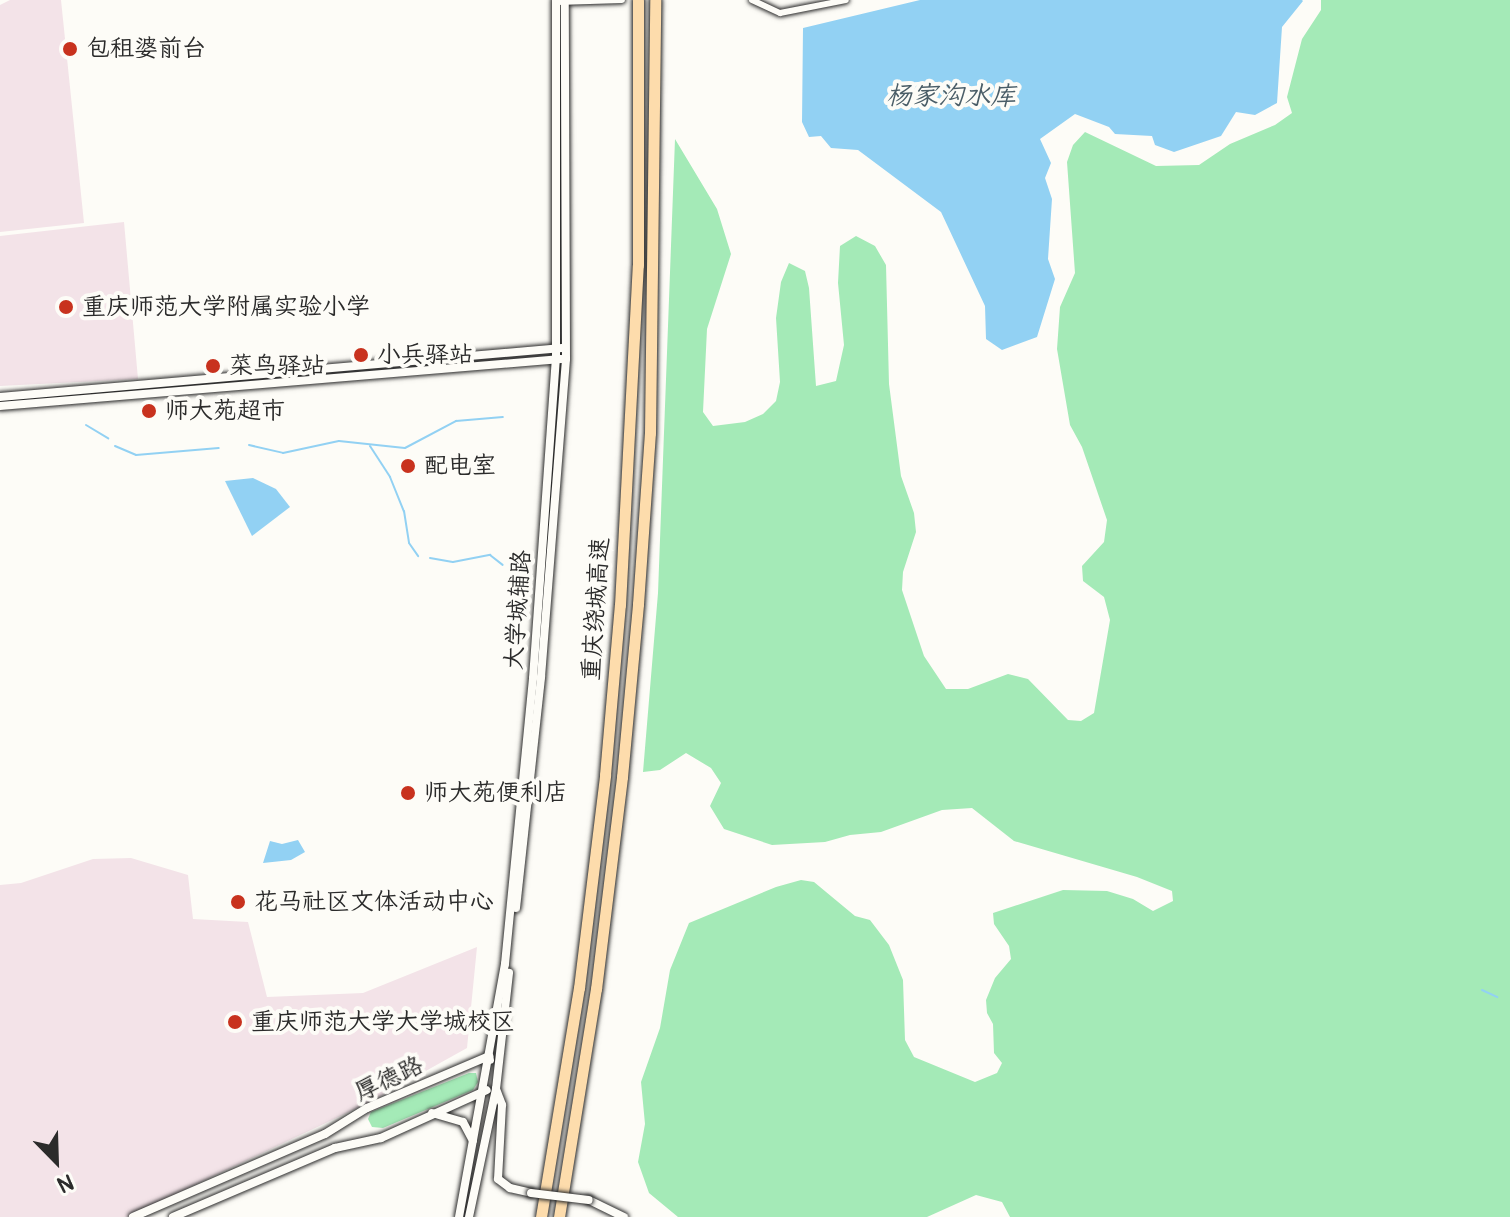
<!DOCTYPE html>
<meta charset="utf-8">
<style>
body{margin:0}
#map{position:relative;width:1510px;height:1217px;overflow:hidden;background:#fdfcf7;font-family:Pangolin,"LXGW WenKai TC",sans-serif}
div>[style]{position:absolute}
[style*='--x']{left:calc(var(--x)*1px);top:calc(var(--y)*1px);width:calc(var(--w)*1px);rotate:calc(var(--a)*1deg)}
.built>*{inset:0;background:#f3e3e8}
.green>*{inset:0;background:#a4eab7}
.water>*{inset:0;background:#92d1f3}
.stream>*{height:2px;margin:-1px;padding:0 1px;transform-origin:1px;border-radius:1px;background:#92d1f3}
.roads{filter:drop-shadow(0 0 2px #2b2b2b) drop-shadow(0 0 2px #2b2b2b)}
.street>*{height:6px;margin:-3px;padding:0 3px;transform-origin:3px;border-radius:3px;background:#fdfcf7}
.secondary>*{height:8px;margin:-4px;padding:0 4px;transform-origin:4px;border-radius:4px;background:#fdfcf7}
.highway>*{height:11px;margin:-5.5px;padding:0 5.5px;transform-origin:5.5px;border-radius:5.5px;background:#fddcac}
.bridges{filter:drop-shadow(0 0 2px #2b2b2b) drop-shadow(0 0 2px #2b2b2b)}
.secondary-bridge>*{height:8px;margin:-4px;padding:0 4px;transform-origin:4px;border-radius:4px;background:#fdfcf7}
.dots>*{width:22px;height:22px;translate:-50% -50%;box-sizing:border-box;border:4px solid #fdfcf7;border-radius:50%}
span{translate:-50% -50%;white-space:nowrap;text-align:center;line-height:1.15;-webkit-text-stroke:8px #fdfcf7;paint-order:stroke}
.poi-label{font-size:24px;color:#2b2b2b}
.left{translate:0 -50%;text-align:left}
.street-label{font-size:24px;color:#2b2b2b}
.water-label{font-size:26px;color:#4a5d67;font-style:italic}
.north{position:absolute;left:16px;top:1121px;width:80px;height:80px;-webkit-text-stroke:6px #fdfcf7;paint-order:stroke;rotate:157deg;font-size:22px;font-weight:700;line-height:32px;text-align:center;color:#2b2b2b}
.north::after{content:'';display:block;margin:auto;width:28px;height:36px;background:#2b2b2b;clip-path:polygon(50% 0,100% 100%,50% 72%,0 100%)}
</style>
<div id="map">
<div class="built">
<div style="clip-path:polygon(10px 0,61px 0,84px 223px,0 232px,0 5px)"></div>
<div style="clip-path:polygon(124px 222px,138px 379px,0 386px,0 236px)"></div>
<div style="clip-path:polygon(131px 858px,188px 875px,193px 919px,248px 922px,267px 997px,363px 993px,477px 947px,467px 1048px,370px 1102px,127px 1217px,0 1217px,0 885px,21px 883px,93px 859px)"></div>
</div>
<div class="green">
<div style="clip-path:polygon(1321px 0,1510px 0,1510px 1217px,1010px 1217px,1002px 1202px,976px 1195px,927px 1217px,678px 1217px,649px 1193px,638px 1162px,645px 1124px,641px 1082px,660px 1028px,670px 970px,689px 923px,776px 887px,801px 880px,814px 882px,855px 916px,870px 920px,889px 945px,903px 980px,905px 1040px,914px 1057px,975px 1082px,997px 1073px,1002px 1063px,994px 1053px,993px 1024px,987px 1013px,986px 1000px,995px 978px,1011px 959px,1009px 946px,994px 924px,993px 913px,1063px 890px,1107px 891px,1133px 899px,1153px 911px,1173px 901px,1172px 891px,1137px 877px,1014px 841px,972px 808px,942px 810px,881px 832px,850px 835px,825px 842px,772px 845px,724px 829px,710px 806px,721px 783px,711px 768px,686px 753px,660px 770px,643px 772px,658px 593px,675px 139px,717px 209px,731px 254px,707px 329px,703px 412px,713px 426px,745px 422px,763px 414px,776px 401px,780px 382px,776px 318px,781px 282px,789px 263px,805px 271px,809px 288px,816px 386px,836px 381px,844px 345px,838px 283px,840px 246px,856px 236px,875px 246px,886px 265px,889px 384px,901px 476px,914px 513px,916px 532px,903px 572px,902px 590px,924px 656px,946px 689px,968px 689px,1008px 674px,1028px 679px,1068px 720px,1081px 721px,1094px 713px,1110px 620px,1104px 597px,1083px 581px,1082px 566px,1104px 542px,1107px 520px,1082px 447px,1070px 425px,1057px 349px,1060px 307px,1075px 273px,1067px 162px,1073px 145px,1085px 132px,1156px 166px,1199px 165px,1230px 144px,1275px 125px,1292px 113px,1287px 97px,1302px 39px,1321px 10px)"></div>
<div style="clip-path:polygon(469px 1073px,476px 1073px,478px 1082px,473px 1090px,383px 1128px,372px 1127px,368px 1119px,371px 1112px)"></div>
</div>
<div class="water">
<div style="clip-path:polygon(920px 0,1302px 0,1303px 1px,1282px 27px,1277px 103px,1255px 115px,1236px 112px,1221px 136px,1174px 152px,1155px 145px,1152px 136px,1115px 134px,1109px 127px,1075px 114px,1040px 139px,1051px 163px,1045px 178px,1052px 199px,1048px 259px,1055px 279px,1037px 337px,1002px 350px,986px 339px,985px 306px,941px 212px,858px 150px,831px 148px,821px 136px,809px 137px,802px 122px,803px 28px)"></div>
<div style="clip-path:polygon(253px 478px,276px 489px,290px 507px,252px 536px,225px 481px)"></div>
<div style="clip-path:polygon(298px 840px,305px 852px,291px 860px,263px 863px,270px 841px,282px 844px)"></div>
</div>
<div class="stream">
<div style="--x:86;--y:425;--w:26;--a:31"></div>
<div style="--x:249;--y:445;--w:35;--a:13"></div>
<div style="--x:283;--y:453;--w:57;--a:-12.1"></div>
<div style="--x:339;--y:441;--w:66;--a:6.1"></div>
<div style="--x:405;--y:448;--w:58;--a:-27.9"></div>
<div style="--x:456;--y:421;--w:47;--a:-4.9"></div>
<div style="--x:115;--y:446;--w:23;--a:23"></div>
<div style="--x:136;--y:455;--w:83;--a:-4.8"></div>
<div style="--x:370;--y:446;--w:37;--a:57"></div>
<div style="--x:390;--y:477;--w:37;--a:68"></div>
<div style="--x:404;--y:511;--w:32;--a:81"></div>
<div style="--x:409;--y:543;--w:16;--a:55"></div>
<div style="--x:430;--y:558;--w:23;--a:10"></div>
<div style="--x:453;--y:562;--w:38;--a:-11"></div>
<div style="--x:490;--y:555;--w:16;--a:38"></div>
<div style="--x:1482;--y:990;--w:17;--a:25"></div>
</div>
<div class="roads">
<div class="street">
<div style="--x:752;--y:0;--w:31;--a:25"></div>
<div style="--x:780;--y:13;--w:67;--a:-11.1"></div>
<div style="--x:557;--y:2;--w:65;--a:-1.8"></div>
</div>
<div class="secondary">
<div style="--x:0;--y:397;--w:564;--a:-4.98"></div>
<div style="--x:0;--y:406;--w:563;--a:-4.79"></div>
<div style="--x:516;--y:908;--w:232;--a:-83.8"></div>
<div style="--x:541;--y:677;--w:319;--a:-85.5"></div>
<div style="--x:566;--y:359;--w:359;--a:-90.2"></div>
<div style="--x:496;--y:1089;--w:17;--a:69"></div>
<div style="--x:502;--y:1105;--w:74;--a:93.1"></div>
<div style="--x:498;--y:1179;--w:15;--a:37"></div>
<div style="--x:510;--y:1188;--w:22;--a:13"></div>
<div style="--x:432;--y:1113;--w:32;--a:16"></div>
<div style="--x:463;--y:1122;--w:21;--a:62"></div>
<div style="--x:589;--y:1200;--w:39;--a:26"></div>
<div style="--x:133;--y:1217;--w:209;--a:-23.4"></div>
<div style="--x:325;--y:1134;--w:49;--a:-31.8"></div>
<div style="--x:367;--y:1108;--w:133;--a:-23.1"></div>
<div style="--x:489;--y:1056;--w:4;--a:76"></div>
<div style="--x:173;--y:1217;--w:176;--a:-23.1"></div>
<div style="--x:335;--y:1148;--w:47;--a:-12.3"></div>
<div style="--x:381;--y:1138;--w:116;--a:-24.4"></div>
<div style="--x:459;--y:1217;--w:257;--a:-79.7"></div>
<div style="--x:505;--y:964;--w:287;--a:-84.4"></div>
<div style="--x:533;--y:678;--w:320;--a:-85.9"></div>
<div style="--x:556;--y:359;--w:359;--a:-90"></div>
<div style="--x:469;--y:1217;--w:131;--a:-78.1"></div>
<div style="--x:496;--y:1089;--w:117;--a:-83.6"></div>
</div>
<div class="highway">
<div style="--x:541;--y:1217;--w:232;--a:-80.6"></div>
<div style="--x:579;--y:988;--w:215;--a:-83"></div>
<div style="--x:605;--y:775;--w:171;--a:-85"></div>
<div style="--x:620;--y:605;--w:340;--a:-87"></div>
<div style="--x:638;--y:265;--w:265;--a:-90"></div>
<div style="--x:559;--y:1217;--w:231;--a:-80.8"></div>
<div style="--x:596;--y:989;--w:214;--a:-83"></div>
<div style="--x:622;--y:777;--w:174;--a:-84.7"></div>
<div style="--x:638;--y:604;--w:171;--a:-86"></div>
<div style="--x:650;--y:433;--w:433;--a:-89.3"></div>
</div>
</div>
<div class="bridges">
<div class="secondary-bridge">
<div style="--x:531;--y:1193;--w:58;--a:6.9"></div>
</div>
</div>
<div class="dots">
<div style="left:70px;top:49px;background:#c8321e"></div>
<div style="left:66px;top:307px;background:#c8321e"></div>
<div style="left:361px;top:355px;background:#c8321e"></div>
<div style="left:213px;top:366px;background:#c8321e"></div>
<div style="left:149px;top:411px;background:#c8321e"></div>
<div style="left:408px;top:466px;background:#c8321e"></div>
<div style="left:408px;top:793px;background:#c8321e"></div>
<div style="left:238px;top:902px;background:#c8321e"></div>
<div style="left:235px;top:1022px;background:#c8321e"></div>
</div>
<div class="poi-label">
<span class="left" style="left:86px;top:49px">包租婆前台</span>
<span class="left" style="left:82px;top:307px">重庆师范大学附属实验小学</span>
<span class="left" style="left:377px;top:355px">小兵驿站</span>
<span class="left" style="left:229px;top:366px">菜鸟驿站</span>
<span class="left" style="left:165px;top:411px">师大苑超市</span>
<span class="left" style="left:424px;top:466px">配电室</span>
<span class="left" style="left:424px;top:793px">师大苑便利店</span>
<span class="left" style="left:254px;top:902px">花马社区文体活动中心</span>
<span class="left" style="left:251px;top:1022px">重庆师范大学大学城校区</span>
</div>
<div class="street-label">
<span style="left:596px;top:609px;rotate:-86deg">重庆绕城高速</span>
<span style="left:518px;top:610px;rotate:-86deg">大学城辅路</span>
<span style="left:389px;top:1079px;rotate:-25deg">厚德路</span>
</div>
<div class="water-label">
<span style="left:951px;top:97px">杨家沟水库</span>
</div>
<div class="north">N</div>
</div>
